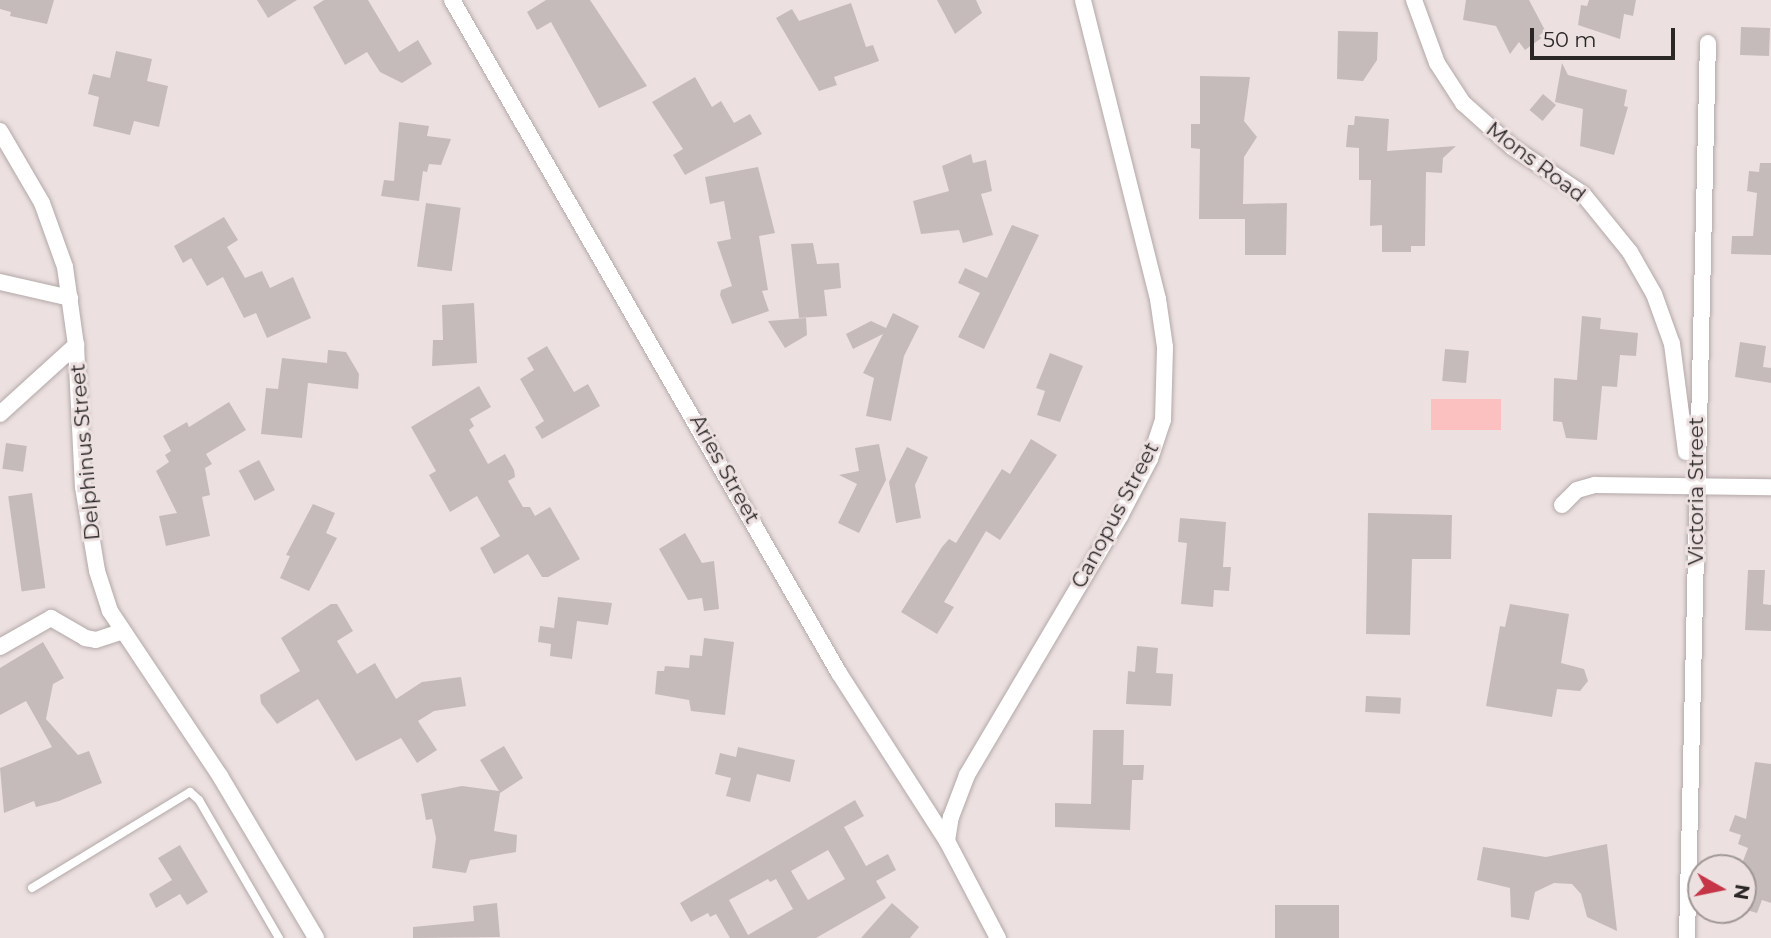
<!DOCTYPE html>
<style>
body{margin:0}
#map{position:relative;width:1771px;height:938px;overflow:hidden;background:#ece1e0;font-family:Montserrat,sans-serif}
div>[style]{position:absolute}
[style*='--x']{left:calc(var(--x)*1px);top:calc(var(--y)*1px);width:calc(var(--w)*1px);rotate:calc(var(--a)*1deg)}
.green>*{inset:0;background:#fbc0c0;transform-origin:0 0}
.building>*{inset:0;background:#c6bbbb;transform-origin:0 0}
.roads{filter:drop-shadow(0 0 2px #b3a8a8) drop-shadow(0 0 2px #b3a8a8)}
.lane>*{height:8px;margin:-4px;padding:0 4px;transform-origin:4px;border-radius:4px;background:#fff}
.street>*{height:16px;margin:-8px;padding:0 8px;transform-origin:8px;border-radius:8px;background:#fff}
span{translate:-50% -50%;white-space:nowrap;text-align:center;line-height:1.15;-webkit-text-stroke:6px #ece1e0;paint-order:stroke}
.street-label{font-size:21px;color:#2b2727}
.north{position:absolute;left:1687px;top:854px;width:70px;height:70px;box-sizing:border-box;background:#ece1e0;border:2px solid #9f9796;border-radius:50%;rotate:99deg;font-size:19px;font-weight:700;line-height:28px;text-align:center;color:#2b2727}
.north::after{content:'';display:block;margin:auto;width:24px;height:32px;background:#c53547;clip-path:polygon(50% 0,100% 100%,50% 72%,0 100%)}
.scale{position:absolute;left:1530px;top:28px;width:145px;height:32px;box-sizing:border-box;border:4px solid #2b2727;border-top:0;padding-left:9px;font-size:21px;line-height:24px;white-space:nowrap;color:#2b2727;-webkit-text-stroke:5px #ece1e0;paint-order:stroke}
</style>
<div id="map">
<div class="green">
<div style="left:1431px;top:399px;width:70px;height:31px"></div>
</div>
<div class="building">
<div style="clip-path:polygon(0 0,54px 0,47px 24px,10px 16px,11px 12px,0 9px)"></div>
<div style="clip-path:polygon(257px 0,297px 0,268px 18px)"></div>
<div style="clip-path:polygon(324px 0,368px 0,399px 52px,418px 40px,432px 64px,402px 83px,380px 72px,367px 52px,345px 65px,313px 7px)"></div>
<div style="clip-path:polygon(546px 0,590px 0,647px 86px,599px 108px,551px 22px,537px 30px,527px 12px)"></div>
<div style="clip-path:polygon(937px 0,976px 0,982px 13px,955px 34px)"></div>
<div style="clip-path:polygon(1466px 0,1529px 0,1547px 34px,1525px 50px,1519px 42px,1510px 54px,1496px 26px,1463px 20px)"></div>
<div style="clip-path:polygon(1589px 0,1636px 0,1633px 16px,1624px 14px,1620px 39px,1578px 25px,1581px 5px,1587px 6px)"></div>
<div style="clip-path:polygon(851px 3px,866px 47px,873px 45px,879px 61px,834px 77px,837px 85px,819px 91px,776px 18px,792px 9px,799px 21px)"></div>
<div style="left:1741px;top:27px;width:29px;height:28px;rotate:2deg"></div>
<div style="clip-path:polygon(1338px 31px,1378px 32px,1377px 60px,1363px 81px,1337px 79px)"></div>
<div style="clip-path:polygon(116px 51px,152px 59px,147px 81px,168px 86px,159px 127px,134px 121px,130px 135px,93px 126px,99px 97px,88px 94px,93px 74px,110px 78px)"></div>
<div style="clip-path:polygon(1562px 63px,1568px 75px,1627px 90px,1624px 106px,1628px 107px,1614px 155px,1580px 146px,1583px 109px,1555px 102px)"></div>
<div style="clip-path:polygon(1200px 76px,1250px 77px,1244px 121px,1257px 137px,1244px 157px,1243px 204px,1287px 203px,1286px 255px,1245px 255px,1245px 219px,1199px 219px,1200px 149px,1191px 148px,1191px 124px,1200px 124px)"></div>
<div style="clip-path:polygon(695px 77px,712px 107px,721px 101px,734px 123px,750px 114px,762px 134px,685px 175px,673px 155px,683px 149px,652px 102px)"></div>
<div style="left:1543px;top:94px;width:17px;height:21px;rotate:40deg"></div>
<div style="clip-path:polygon(1355px 116px,1389px 119px,1387px 151px,1456px 146px,1443px 158px,1442px 173px,1426px 172px,1425px 246px,1411px 246px,1411px 252px,1382px 252px,1382px 225px,1370px 226px,1371px 180px,1359px 180px,1359px 148px,1346px 147px,1348px 125px,1354px 125px)"></div>
<div style="clip-path:polygon(399px 122px,429px 126px,427px 136px,451px 139px,441px 165px,429px 164px,427px 172px,423px 171px,419px 201px,381px 196px,384px 180px,394px 181px)"></div>
<div style="clip-path:polygon(971px 154px,973px 163px,986px 160px,992px 191px,981px 194px,993px 235px,963px 243px,959px 230px,921px 234px,913px 201px,949px 191px,942px 166px)"></div>
<div style="clip-path:polygon(1760px 163px,1771px 163px,1771px 255px,1731px 254px,1732px 236px,1753px 236px,1757px 193px,1747px 191px,1749px 171px,1759px 172px)"></div>
<div style="clip-path:polygon(758px 167px,775px 233px,759px 236px,768px 290px,762px 291px,769px 311px,732px 324px,720px 295px,721px 290px,732px 286px,717px 242px,731px 239px,724px 201px,710px 204px,705px 177px)"></div>
<div style="left:426px;top:203px;width:35px;height:64px;rotate:8deg"></div>
<div style="clip-path:polygon(224px 217px,238px 240px,227px 247px,245px 278px,262px 271px,270px 288px,293px 277px,311px 318px,267px 338px,256px 313px,244px 318px,223px 277px,207px 286px,191px 258px,183px 263px,174px 246px)"></div>
<div style="clip-path:polygon(1012px 225px,1039px 235px,984px 349px,958px 337px,980px 293px,958px 283px,965px 268px,987px 278px)"></div>
<div style="clip-path:polygon(813px 243px,817px 264px,839px 263px,841px 288px,824px 290px,827px 316px,799px 318px,791px 244px)"></div>
<div style="clip-path:polygon(474px 303px,477px 363px,432px 366px,433px 340px,443px 340px,442px 305px)"></div>
<div style="clip-path:polygon(893px 313px,919px 326px,904px 356px,891px 421px,866px 416px,874px 378px,863px 373px,883px 334px,853px 349px,846px 334px,871px 321px,886px 328px)"></div>
<div style="clip-path:polygon(1582px 316px,1601px 318px,1600px 329px,1638px 333px,1636px 356px,1620px 355px,1617px 387px,1602px 386px,1597px 440px,1566px 438px,1562px 422px,1553px 421px,1554px 378px,1577px 380px)"></div>
<div style="clip-path:polygon(806px 318px,807px 335px,785px 348px,768px 321px)"></div>
<div style="clip-path:polygon(1740px 342px,1766px 346px,1763px 367px,1771px 368px,1771px 383px,1735px 377px)"></div>
<div style="clip-path:polygon(547px 346px,574px 392px,588px 384px,600px 406px,542px 439px,535px 427px,544px 421px,520px 379px,534px 370px,527px 358px)"></div>
<div style="left:1445px;top:349px;width:24px;height:32px;rotate:5deg"></div>
<div style="clip-path:polygon(328px 350px,346px 352px,359px 374px,358px 389px,308px 383px,302px 438px,261px 434px,266px 388px,278px 389px,282px 358px,327px 363px)"></div>
<div style="clip-path:polygon(1050px 353px,1083px 366px,1060px 422px,1037px 415px,1045px 391px,1036px 388px)"></div>
<div style="clip-path:polygon(479px 386px,491px 407px,470px 419px,474px 426px,469px 430px,488px 464px,505px 454px,514px 470px,515px 477px,508px 481px,523px 507px,530px 507px,535px 516px,550px 507px,580px 559px,548px 577px,542px 577px,528px 554px,494px 574px,480px 548px,500px 536px,477px 496px,450px 512px,429px 475px,436px 471px,411px 427px)"></div>
<div style="clip-path:polygon(229px 402px,246px 430px,206px 454px,212px 464px,205px 468px,210px 495px,202px 497px,210px 536px,166px 546px,159px 516px,177px 513px,156px 471px,169px 462px,165px 455px,171px 451px,163px 436px,187px 422px,189px 427px)"></div>
<div style="clip-path:polygon(1031px 439px,1057px 455px,1000px 540px,986px 531px,944px 602px,954px 607px,937px 634px,901px 612px,942px 547px,949px 539px,956px 543px,1002px 469px,1010px 474px)"></div>
<div style="left:6px;top:443px;width:21px;height:26px;rotate:8deg"></div>
<div style="clip-path:polygon(879px 444px,886px 480px,859px 533px,838px 523px,857px 484px,839px 475px,859px 471px,855px 448px)"></div>
<div style="clip-path:polygon(907px 447px,928px 457px,915px 485px,921px 518px,896px 523px,889px 482px)"></div>
<div style="left:259px;top:460px;width:34px;height:23px;rotate:62deg"></div>
<div style="left:32px;top:493px;width:96px;height:24px;rotate:82deg"></div>
<div style="clip-path:polygon(313px 504px,335px 513px,326px 533px,337px 538px,309px 591px,280px 578px,290px 556px,286px 555px)"></div>
<div style="clip-path:polygon(1368px 513px,1452px 515px,1451px 559px,1412px 559px,1410px 635px,1366px 634px)"></div>
<div style="clip-path:polygon(1180px 518px,1226px 522px,1223px 567px,1231px 567px,1229px 591px,1214px 590px,1213px 607px,1181px 604px,1187px 543px,1178px 542px)"></div>
<div style="clip-path:polygon(685px 533px,702px 563px,714px 561px,719px 609px,704px 611px,702px 598px,688px 600px,659px 549px)"></div>
<div style="clip-path:polygon(1748px 570px,1765px 570px,1763px 604px,1771px 605px,1771px 631px,1745px 630px)"></div>
<div style="clip-path:polygon(558px 597px,612px 603px,608px 625px,577px 621px,572px 659px,550px 656px,551px 644px,538px 642px,540px 626px,554px 628px)"></div>
<div style="clip-path:polygon(331px 604px,337px 604px,353px 631px,337px 641px,357px 674px,375px 663px,396px 699px,422px 682px,461px 677px,466px 706px,434px 711px,418px 721px,437px 750px,417px 763px,401px 738px,356px 761px,318px 699px,277px 724px,261px 703px,260px 695px,300px 671px,281px 638px)"></div>
<div style="clip-path:polygon(1510px 604px,1569px 614px,1561px 663px,1584px 669px,1588px 681px,1580px 691px,1557px 689px,1552px 717px,1486px 706px,1500px 626px,1505px 627px)"></div>
<div style="clip-path:polygon(704px 638px,734px 642px,725px 715px,691px 711px,689px 700px,655px 694px,657px 671px,664px 671px,665px 666px,689px 668px,690px 655px,702px 656px)"></div>
<div style="clip-path:polygon(43px 642px,64px 678px,53px 684px,46px 719px,78px 755px,89px 751px,102px 783px,59px 801px,36px 807px,34px 801px,4px 813px,0 768px,52px 747px,26px 701px,0 715px,0 668px)"></div>
<div style="clip-path:polygon(1137px 646px,1158px 648px,1156px 673px,1173px 674px,1171px 706px,1126px 704px,1128px 671px,1135px 672px)"></div>
<div style="left:1366px;top:696px;width:35px;height:16px;rotate:3deg"></div>
<div style="clip-path:polygon(1093px 730px,1124px 730px,1123px 765px,1144px 765px,1143px 780px,1132px 780px,1130px 830px,1055px 827px,1055px 803px,1091px 804px)"></div>
<div style="clip-path:polygon(504px 746px,523px 778px,500px 793px,494px 831px,517px 835px,516px 852px,470px 860px,466px 873px,432px 868px,436px 838px,432px 819px,426px 820px,421px 794px,462px 786px,499px 791px,480px 760px)"></div>
<div style="clip-path:polygon(738px 747px,795px 760px,790px 782px,757px 774px,750px 802px,726px 796px,731px 778px,715px 774px,720px 753px,736px 757px)"></div>
<div style="clip-path:polygon(1755px 762px,1771px 764px,1771px 903px,1762px 900px,1757px 913px,1743px 909px,1743px 861px,1748px 848px,1738px 844px,1741px 835px,1729px 831px,1735px 815px,1746px 819px)"></div>
<div style="clip-path:polygon(evenodd,855px 800px,864px 816px,844px 827px,866px 866px,888px 854px,896px 870px,876px 881px,886px 898px,816px 938px,730px 938px,716px 914px,710px 917px,708px 913px,691px 922px,680px 903px,855px 800px,828px 850px,845px 879px,808px 900px,791px 871px,828px 850px,855px 800px,768px 879px,770px 882px,776px 879px,793px 909px,748px 935px,729px 900px,768px 879px)"></div>
<div style="clip-path:polygon(1607px 844px,1617px 931px,1587px 917px,1581px 894px,1572px 884px,1554px 883px,1535px 892px,1529px 920px,1511px 917px,1510px 888px,1477px 880px,1483px 847px,1546px 857px)"></div>
<div style="clip-path:polygon(180px 845px,208px 892px,187px 905px,180px 894px,156px 908px,149px 894px,172px 880px,158px 858px)"></div>
<div style="clip-path:polygon(497px 903px,500px 937px,413px 938px,413px 927px,474px 921px,473px 906px)"></div>
<div style="clip-path:polygon(892px 903px,919px 927px,910px 938px,861px 938px)"></div>
<div style="left:1275px;top:905px;width:64px;height:33px"></div>
</div>
<div class="roads">
<div class="lane">
<div style="--x:32;--y:888;--w:185;--a:-31.3"></div>
<div style="--x:190;--y:792;--w:12;--a:42"></div>
<div style="--x:199;--y:800;--w:160;--a:59.9"></div>
</div>
<div class="street">
<div style="--x:452;--y:0;--w:776;--a:60.1"></div>
<div style="--x:839;--y:673;--w:200;--a:57.3"></div>
<div style="--x:947;--y:841;--w:110;--a:62.3"></div>
<div style="--x:1414;--y:0;--w:67;--a:69.9"></div>
<div style="--x:1437;--y:63;--w:48;--a:57"></div>
<div style="--x:1463;--y:103;--w:66;--a:41.9"></div>
<div style="--x:1512;--y:147;--w:85;--a:33.5"></div>
<div style="--x:1583;--y:194;--w:75;--a:51"></div>
<div style="--x:1630;--y:252;--w:48;--a:60.3"></div>
<div style="--x:1654;--y:294;--w:53;--a:70.2"></div>
<div style="--x:1672;--y:344;--w:109;--a:82.6"></div>
<div style="--x:0;--y:131;--w:83;--a:59.7"></div>
<div style="--x:42;--y:203;--w:68;--a:70.2"></div>
<div style="--x:65;--y:267;--w:79;--a:82"></div>
<div style="--x:76;--y:345;--w:142;--a:87.2"></div>
<div style="--x:83;--y:487;--w:85;--a:80.5"></div>
<div style="--x:97;--y:571;--w:42;--a:72"></div>
<div style="--x:110;--y:611;--w:198;--a:56.3"></div>
<div style="--x:220;--y:776;--w:188;--a:59.3"></div>
<div style="--x:0;--y:282;--w:72;--a:12.9"></div>
<div style="--x:0;--y:414;--w:103;--a:-42.2"></div>
<div style="--x:1562;--y:505;--w:21;--a:-45"></div>
<div style="--x:1577;--y:490;--w:19;--a:-16"></div>
<div style="--x:1595;--y:485;--w:176;--a:0.7"></div>
<div style="--x:0;--y:647;--w:59;--a:-29.6"></div>
<div style="--x:51;--y:618;--w:39;--a:30"></div>
<div style="--x:85;--y:638;--w:11;--a:10"></div>
<div style="--x:96;--y:640;--w:26;--a:-18"></div>
<div style="--x:947;--y:841;--w:24;--a:-81"></div>
<div style="--x:951;--y:817;--w:45;--a:-69.1"></div>
<div style="--x:967;--y:775;--w:301;--a:-59.4"></div>
<div style="--x:1120;--y:516;--w:64;--a:-62.2"></div>
<div style="--x:1150;--y:459;--w:41;--a:-71.6"></div>
<div style="--x:1163;--y:420;--w:73;--a:-88.4"></div>
<div style="--x:1165;--y:347;--w:49;--a:-98.3"></div>
<div style="--x:1158;--y:299;--w:308;--a:-104.1"></div>
<div style="--x:1687;--y:938;--w:895;--a:-88.66"></div>
</div>
</div>
<div class="street-label">
<span style="left:1536px;top:162px;rotate:37deg">Mons Road</span>
<span style="left:85px;top:452px;rotate:-95deg">Delphinus Street</span>
<span style="left:725px;top:469px;rotate:61deg">Aries Street</span>
<span style="left:1696px;top:491px;rotate:-90deg">Victoria Street</span>
<span style="left:1115px;top:515px;rotate:-62deg">Canopus Street</span>
</div>
<div class="north">N</div>
<div class="scale">50 m</div>
</div>
